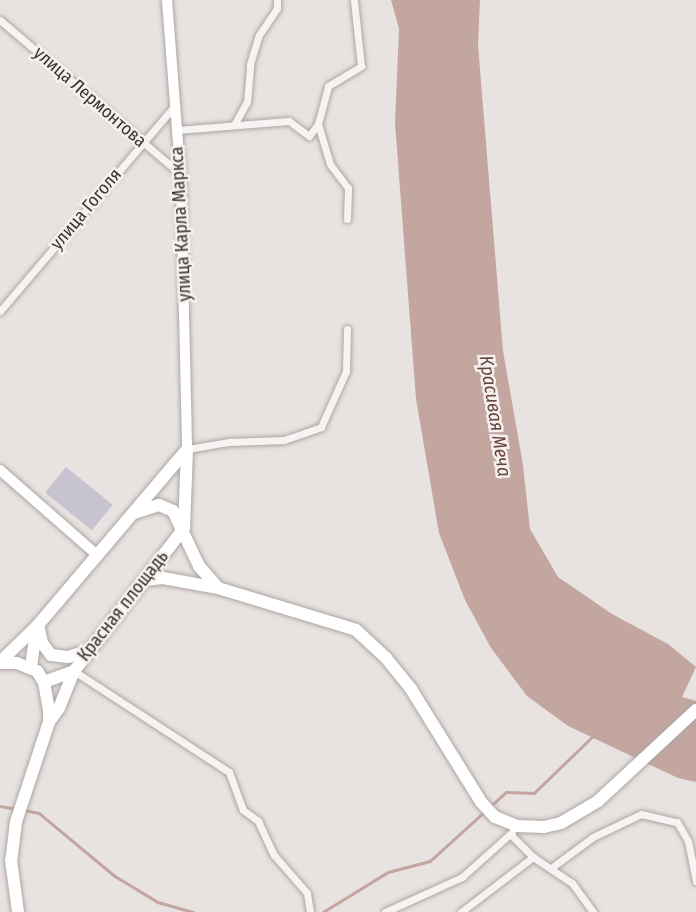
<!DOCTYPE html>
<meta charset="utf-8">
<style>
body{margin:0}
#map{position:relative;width:696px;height:912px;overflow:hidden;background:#e8e3e1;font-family:"Fira Sans Condensed",sans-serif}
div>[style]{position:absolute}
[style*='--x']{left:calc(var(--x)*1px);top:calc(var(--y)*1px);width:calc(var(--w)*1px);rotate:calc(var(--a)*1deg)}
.green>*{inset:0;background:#c8c3d1;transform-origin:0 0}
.water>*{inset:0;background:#c3a6a0}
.stream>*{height:2.5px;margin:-1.25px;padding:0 1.25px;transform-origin:1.25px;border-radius:1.25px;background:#c3a6a0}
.roads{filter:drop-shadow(0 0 2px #aea6a3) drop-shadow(0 0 2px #aea6a3)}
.minor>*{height:7px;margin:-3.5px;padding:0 3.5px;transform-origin:3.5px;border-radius:3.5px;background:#f6f4f3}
.secondary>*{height:10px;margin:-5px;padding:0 5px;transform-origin:5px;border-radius:5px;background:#fff}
.primary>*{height:12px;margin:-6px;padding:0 6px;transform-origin:6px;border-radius:6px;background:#fff}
span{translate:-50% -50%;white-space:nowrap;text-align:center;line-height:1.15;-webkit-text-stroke:5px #f5f1f0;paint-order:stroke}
.street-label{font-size:18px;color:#3d312b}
.water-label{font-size:19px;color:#6c453a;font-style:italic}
</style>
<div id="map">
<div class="green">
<div style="left:66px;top:467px;width:60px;height:33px;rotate:39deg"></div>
</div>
<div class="water">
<div style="clip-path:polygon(391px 0,480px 0,478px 45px,503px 351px,523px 465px,530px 529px,558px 577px,612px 614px,668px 644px,696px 667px,682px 697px,696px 701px,696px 782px,678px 778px,568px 726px,527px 696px,491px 648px,465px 600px,439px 533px,416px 399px,395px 123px,399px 29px)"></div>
</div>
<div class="stream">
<div style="--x:492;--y:805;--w:19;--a:-43"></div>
<div style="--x:506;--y:792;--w:28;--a:2"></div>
<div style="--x:534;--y:793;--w:82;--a:-44"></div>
<div style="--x:0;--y:806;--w:17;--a:10"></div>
<div style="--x:24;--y:810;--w:15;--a:11"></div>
<div style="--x:39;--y:813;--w:99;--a:39.7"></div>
<div style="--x:115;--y:876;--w:50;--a:31.2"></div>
<div style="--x:158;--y:902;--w:36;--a:16"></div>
<div style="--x:323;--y:912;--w:76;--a:-31.6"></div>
<div style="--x:388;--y:872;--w:43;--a:-14.7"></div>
<div style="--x:430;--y:861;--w:73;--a:-42.2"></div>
</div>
<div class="roads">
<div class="minor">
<div style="--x:0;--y:20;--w:237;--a:40.5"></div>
<div style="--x:234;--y:125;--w:26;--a:-61"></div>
<div style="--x:247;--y:102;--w:38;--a:-85"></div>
<div style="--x:250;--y:64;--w:30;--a:-73"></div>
<div style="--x:259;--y:35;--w:32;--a:-56"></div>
<div style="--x:277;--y:8;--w:8;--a:-90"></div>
<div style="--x:177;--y:130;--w:112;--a:-4.6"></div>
<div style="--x:289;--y:121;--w:25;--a:37"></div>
<div style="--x:309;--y:136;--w:15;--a:-53"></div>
<div style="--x:347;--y:219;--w:31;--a:-88"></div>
<div style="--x:348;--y:188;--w:30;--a:-127"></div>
<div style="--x:330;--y:164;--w:42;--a:-106.7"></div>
<div style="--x:318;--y:124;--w:39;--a:-75"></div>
<div style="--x:328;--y:86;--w:39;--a:-31"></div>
<div style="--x:361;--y:66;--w:66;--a:-96.1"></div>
<div style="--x:0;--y:311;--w:267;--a:-49.6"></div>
<div style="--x:187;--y:449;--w:43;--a:-9.5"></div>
<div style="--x:229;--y:442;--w:55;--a:-2.1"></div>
<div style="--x:284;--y:440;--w:39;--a:-19"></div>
<div style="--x:321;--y:427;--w:61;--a:-65.9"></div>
<div style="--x:346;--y:371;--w:42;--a:-88.6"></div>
<div style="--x:74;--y:671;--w:185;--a:33.1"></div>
<div style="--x:229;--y:772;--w:40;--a:69.8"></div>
<div style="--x:243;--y:810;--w:19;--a:36"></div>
<div style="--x:258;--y:821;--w:38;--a:65"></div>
<div style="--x:274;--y:855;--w:50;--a:49"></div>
<div style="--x:307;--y:893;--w:19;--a:81"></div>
<div style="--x:512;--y:832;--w:3;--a:135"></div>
<div style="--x:510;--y:834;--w:33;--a:45"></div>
<div style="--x:533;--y:857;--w:47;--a:33.7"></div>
<div style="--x:572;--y:883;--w:36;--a:54"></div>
<div style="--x:551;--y:868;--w:52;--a:-36.4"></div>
<div style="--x:593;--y:837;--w:53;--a:-25.6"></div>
<div style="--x:641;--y:814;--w:37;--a:13"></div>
<div style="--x:677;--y:822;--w:22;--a:60"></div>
<div style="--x:688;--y:841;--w:41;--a:78.7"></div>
<div style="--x:385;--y:912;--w:85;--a:-24.4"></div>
<div style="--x:462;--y:877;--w:64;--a:-41.9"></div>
<div style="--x:461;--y:912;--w:91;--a:-37.4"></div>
</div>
<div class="secondary">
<div style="--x:167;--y:0;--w:181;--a:85.6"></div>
<div style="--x:181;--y:180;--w:269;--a:88.7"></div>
<div style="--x:0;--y:470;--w:129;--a:41.2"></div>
</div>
<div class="primary">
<div style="--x:134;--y:513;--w:26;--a:-18"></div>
<div style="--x:159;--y:505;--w:15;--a:23"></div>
<div style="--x:173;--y:511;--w:61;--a:64.7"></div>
<div style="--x:199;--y:566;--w:29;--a:49"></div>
<div style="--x:144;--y:580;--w:19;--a:-6"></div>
<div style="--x:163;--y:578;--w:56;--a:10.3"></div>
<div style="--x:218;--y:588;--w:144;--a:16.9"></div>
<div style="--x:356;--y:630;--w:41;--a:43"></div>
<div style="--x:386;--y:658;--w:40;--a:51"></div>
<div style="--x:411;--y:689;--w:133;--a:58.2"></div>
<div style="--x:481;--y:802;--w:21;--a:47"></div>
<div style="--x:495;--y:817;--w:24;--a:22"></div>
<div style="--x:517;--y:826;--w:27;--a:2"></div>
<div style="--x:544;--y:827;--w:17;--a:-13"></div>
<div style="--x:561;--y:823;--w:43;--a:-30.7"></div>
<div style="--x:598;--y:801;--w:134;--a:-42.9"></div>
<div style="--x:38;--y:625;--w:18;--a:77"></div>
<div style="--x:42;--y:643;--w:15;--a:53"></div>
<div style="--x:51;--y:655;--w:17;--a:7"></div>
<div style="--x:68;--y:657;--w:22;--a:-18"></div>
<div style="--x:0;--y:662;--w:53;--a:-44.2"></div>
<div style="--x:38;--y:625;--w:231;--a:-49.7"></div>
<div style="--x:0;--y:663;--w:17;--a:0"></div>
<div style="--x:17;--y:663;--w:22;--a:22"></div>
<div style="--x:37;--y:671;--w:13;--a:58"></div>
<div style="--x:44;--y:682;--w:29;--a:80"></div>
<div style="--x:49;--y:711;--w:11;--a:90"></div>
<div style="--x:49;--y:722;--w:105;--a:108.3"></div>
<div style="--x:16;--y:822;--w:38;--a:97"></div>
<div style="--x:11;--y:860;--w:52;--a:82.3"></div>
<div style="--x:31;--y:667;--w:37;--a:-82"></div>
<div style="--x:44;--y:682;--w:32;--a:-20"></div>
<div style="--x:74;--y:671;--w:180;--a:-52.4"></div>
<div style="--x:184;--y:528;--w:79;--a:-87.8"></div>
<div style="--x:49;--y:722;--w:17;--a:-54"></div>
<div style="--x:59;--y:708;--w:40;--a:-68"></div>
</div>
</div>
<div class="street-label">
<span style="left:90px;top:97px;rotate:41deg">улица Лермонтова</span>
<span style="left:86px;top:209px;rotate:-50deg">улица Гоголя</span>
<span style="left:181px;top:224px;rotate:-93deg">улица Карла Маркса</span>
<span style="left:123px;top:606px;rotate:-52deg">Красная площадь</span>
</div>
<div class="water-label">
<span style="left:495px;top:416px;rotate:81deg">Красивая Меча</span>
</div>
</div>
